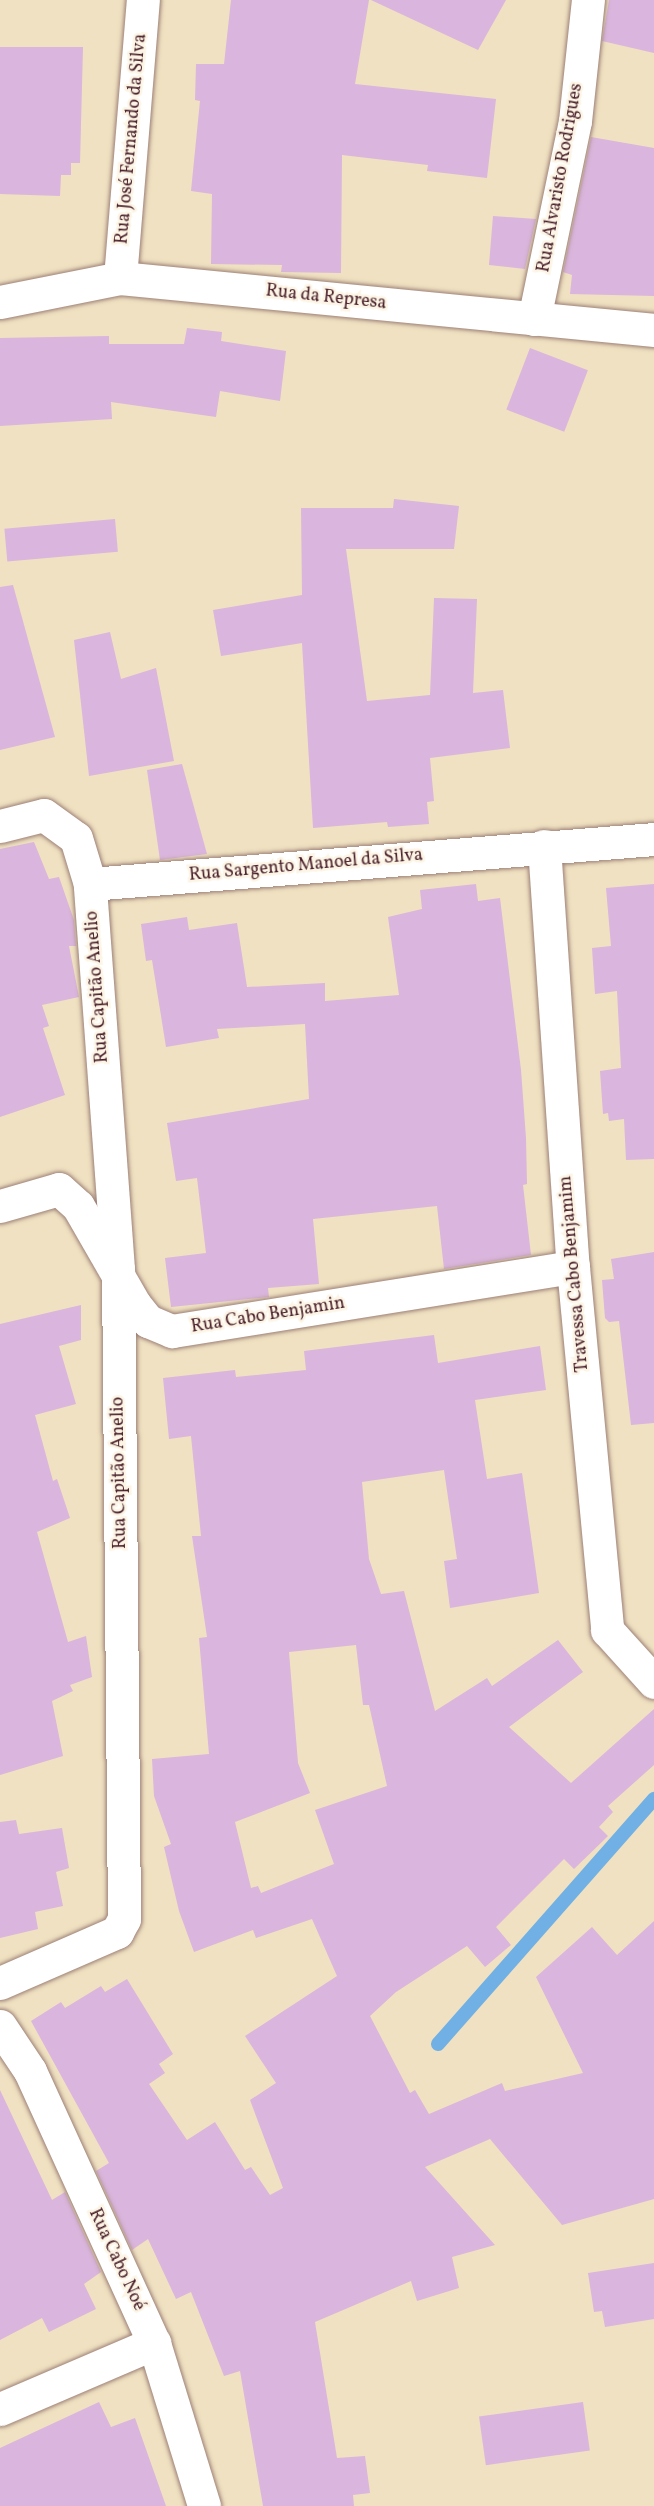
<!DOCTYPE html>
<meta charset="utf-8">
<style>
body{margin:0}
#map{position:relative;width:654px;height:2506px;overflow:hidden;background:#f0e1c2;font-family:Vollkorn,serif}
div>[style]{position:absolute}
[style*='--x']{left:calc(var(--x)*1px);top:calc(var(--y)*1px);width:calc(var(--w)*1px);rotate:calc(var(--a)*1deg)}
.stream>*{height:14px;margin:-7px;padding:0 7px;transform-origin:7px;border-radius:7px;background:#70b0e4}
.building>*{inset:0;background:#dab5dd;transform-origin:0 0}
.roads{filter:drop-shadow(0 0 2px #9d8076) drop-shadow(0 0 2px #9d8076)}
.minor>*{height:33px;margin:-16.5px;padding:0 16.5px;transform-origin:16.5px;border-radius:16.5px;background:#fff}
span{translate:-50% -50%;white-space:nowrap;text-align:center;line-height:1.15;-webkit-text-stroke:5px #fcf5e5;paint-order:stroke}
.street-label{font-size:18px;color:#4a1f2b}
</style>
<div id="map">
<div class="stream">
<div style="--x:438;--y:2044;--w:327;--a:-48.6"></div>
</div>
<div class="building">
<div style="clip-path:polygon(231px 0,369px 0,355px 84px,496px 99px,487px 178px,427px 171px,428px 165px,342px 155px,341px 273px,281px 272px,282px 265px,211px 264px,212px 194px,191px 191px,200px 101px,195px 100px,196px 64px,224px 64px)"></div>
<div style="clip-path:polygon(371px 0,506px 0,478px 50px)"></div>
<div style="clip-path:polygon(609px 0,654px 0,654px 53px,602px 41px)"></div>
<div style="clip-path:polygon(0 47px,83px 47px,80px 163px,71px 163px,71px 175px,61px 175px,60px 196px,0 194px)"></div>
<div style="clip-path:polygon(591px 137px,654px 148px,654px 296px,570px 294px,572px 275px,563px 272px)"></div>
<div style="clip-path:polygon(493px 216px,536px 219px,525px 269px,489px 265px)"></div>
<div style="clip-path:polygon(187px 328px,222px 332px,221px 341px,286px 351px,280px 401px,220px 391px,216px 417px,111px 402px,112px 419px,0 426px,0 338px,109px 336px,109px 344px,184px 344px)"></div>
<div style="left:530px;top:348px;width:62px;height:66px;rotate:21deg"></div>
<div style="clip-path:polygon(394px 499px,459px 506px,454px 549px,346px 549px,367px 701px,430px 695px,434px 598px,477px 599px,473px 693px,503px 690px,510px 748px,430px 758px,434px 801px,427px 802px,429px 824px,388px 827px,387px 822px,313px 828px,302px 643px,221px 656px,213px 610px,302px 595px,301px 508px,393px 508px)"></div>
<div style="left:115px;top:519px;width:33px;height:111px;rotate:85deg"></div>
<div style="clip-path:polygon(13px 585px,55px 737px,0 750px,0 587px)"></div>
<div style="clip-path:polygon(110px 632px,121px 679px,156px 668px,174px 761px,89px 776px,74px 640px)"></div>
<div style="clip-path:polygon(182px 764px,207px 854px,160px 860px,147px 770px)"></div>
<div style="clip-path:polygon(34px 842px,49px 879px,59px 877px,74px 920px,76px 946px,69px 946px,79px 997px,42px 1005px,49px 1026px,43px 1028px,65px 1095px,0 1117px,0 849px)"></div>
<div style="clip-path:polygon(476px 884px,478px 901px,500px 898px,521px 1070px,526px 1138px,527px 1184px,523px 1185px,531px 1255px,444px 1269px,437px 1206px,313px 1219px,319px 1284px,268px 1288px,269px 1297px,171px 1307px,165px 1258px,206px 1253px,197px 1178px,176px 1181px,167px 1123px,309px 1099px,305px 1024px,217px 1029px,219px 1038px,166px 1047px,152px 960px,146px 961px,141px 924px,187px 917px,189px 930px,237px 923px,247px 987px,325px 983px,325px 1001px,399px 995px,388px 917px,422px 909px,420px 890px)"></div>
<div style="clip-path:polygon(654px 884px,654px 1159px,626px 1160px,624px 1119px,609px 1121px,608px 1113px,603px 1114px,600px 1071px,621px 1068px,617px 991px,595px 994px,592px 948px,611px 946px,606px 888px)"></div>
<div style="clip-path:polygon(654px 1252px,654px 1423px,631px 1425px,619px 1321px,609px 1322px,605px 1318px,602px 1280px,614px 1279px,611px 1259px)"></div>
<div style="clip-path:polygon(81px 1305px,81px 1340px,59px 1346px,76px 1404px,35px 1415px,53px 1481px,57px 1479px,70px 1518px,37px 1532px,68px 1642px,86px 1636px,92px 1677px,70px 1685px,73px 1691px,52px 1701px,63px 1756px,0 1775px,0 1324px)"></div>
<div style="clip-path:polygon(evenodd,434px 1335px,438px 1363px,540px 1346px,546px 1390px,475px 1400px,487px 1479px,522px 1473px,539px 1593px,450px 1608px,444px 1561px,457px 1559px,444px 1470px,362px 1482px,369px 1559px,381px 1594px,404px 1591px,435px 1711px,487px 1678px,492px 1686px,558px 1640px,583px 1672px,509px 1727px,571px 1783px,654px 1709px,654px 1765px,608px 1806px,613px 1812px,599px 1827px,608px 1836px,574px 1869px,564px 1859px,496px 1927px,511px 1945px,485px 1967px,467px 1946px,396px 1992px,370px 2016px,410px 2093px,415px 2090px,429px 2114px,502px 2083px,505px 2091px,583px 2073px,536px 1977px,592px 1927px,617px 1955px,654px 1921px,654px 2199px,562px 2225px,490px 2139px,425px 2167px,495px 2245px,452px 2257px,459px 2288px,417px 2301px,411px 2281px,315px 2322px,337px 2458px,365px 2456px,370px 2493px,353px 2495px,354px 2506px,263px 2506px,240px 2371px,224px 2376px,191px 2292px,176px 2299px,148px 2239px,132px 2250px,96px 2171px,109px 2163px,31px 2021px,61px 2002px,65px 2008px,101px 1986px,105px 1992px,127px 1979px,173px 2054px,159px 2064px,165px 2073px,149px 2084px,187px 2140px,215px 2122px,245px 2170px,251px 2167px,270px 2195px,283px 2188px,250px 2100px,276px 2083px,245px 2036px,337px 1976px,312px 1919px,256px 1938px,253px 1930px,194px 1952px,179px 1911px,164px 1847px,171px 1844px,154px 1796px,152px 1759px,209px 1754px,199px 1638px,207px 1637px,192px 1536px,201px 1536px,191px 1436px,169px 1439px,163px 1378px,235px 1370px,236px 1377px,306px 1370px,304px 1351px,434px 1335px,356px 1645px,363px 1705px,369px 1705px,387px 1786px,315px 1810px,334px 1864px,261px 1893px,258px 1886px,251px 1888px,235px 1822px,310px 1793px,298px 1763px,289px 1652px,356px 1645px)"></div>
<div style="clip-path:polygon(16px 1820px,19px 1834px,62px 1828px,69px 1868px,56px 1872px,63px 1906px,35px 1912px,38px 1929px,0 1938px,0 1822px)"></div>
<div style="clip-path:polygon(0 2090px,52px 2200px,65px 2192px,101px 2272px,84px 2284px,96px 2309px,49px 2332px,42px 2318px,0 2340px)"></div>
<div style="clip-path:polygon(654px 2263px,654px 2319px,605px 2327px,602px 2311px,594px 2312px,588px 2273px)"></div>
<div style="clip-path:polygon(99px 2402px,111px 2427px,135px 2418px,166px 2506px,0 2506px,0 2448px)"></div>
<div style="left:583px;top:2402px;width:49px;height:105px;rotate:82deg"></div>
</div>
<div class="roads">
<div class="minor">
<div style="--x:120;--y:278;--w:279;--a:-85.3"></div>
<div style="--x:0;--y:302;--w:122;--a:-11.3"></div>
<div style="--x:120;--y:278;--w:537;--a:5.56"></div>
<div style="--x:534;--y:319;--w:202;--a:-78.3"></div>
<div style="--x:575;--y:121;--w:122;--a:-83.9"></div>
<div style="--x:0;--y:826;--w:45;--a:-14"></div>
<div style="--x:44;--y:815;--w:39;--a:36"></div>
<div style="--x:76;--y:838;--w:48;--a:73.1"></div>
<div style="--x:90;--y:884;--w:566;--a:-4.56"></div>
<div style="--x:544;--y:846;--w:422;--a:86.1"></div>
<div style="--x:573;--y:1267;--w:365;--a:84.6"></div>
<div style="--x:607;--y:1630;--w:70;--a:47.9"></div>
<div style="--x:0;--y:1206;--w:61;--a:-16.1"></div>
<div style="--x:59;--y:1189;--w:25;--a:42"></div>
<div style="--x:78;--y:1206;--w:114;--a:60.1"></div>
<div style="--x:135;--y:1305;--w:21;--a:51"></div>
<div style="--x:148;--y:1321;--w:26;--a:23"></div>
<div style="--x:172;--y:1331;--w:406;--a:-9.1"></div>
<div style="--x:0;--y:1983;--w:128;--a:-23.6"></div>
<div style="--x:117;--y:1932;--w:15;--a:-62"></div>
<div style="--x:124;--y:1919;--w:650;--a:-90.53"></div>
<div style="--x:118;--y:1269;--w:386;--a:-94.2"></div>
<div style="--x:0;--y:2026;--w:54;--a:56.3"></div>
<div style="--x:30;--y:2071;--w:299;--a:65.5"></div>
<div style="--x:154;--y:2343;--w:170;--a:72.9"></div>
<div style="--x:0;--y:2409;--w:168;--a:-23.2"></div>
</div>
</div>
<div class="street-label">
<span style="left:132px;top:139px;rotate:-85deg">Rua José Fernando da Silva</span>
<span style="left:561px;top:178px;rotate:-80deg">Rua Alvaristo Rodrigues</span>
<span style="left:326px;top:298px;rotate:6deg">Rua da Represa</span>
<span style="left:306px;top:866px;rotate:-5deg">Rua Sargento Manoel da Silva</span>
<span style="left:98px;top:987px;rotate:-94deg">Rua Capitão Anelio</span>
<span style="left:575px;top:1274px;rotate:-95deg">Travessa Cabo Benjamim</span>
<span style="left:268px;top:1316px;rotate:-9deg">Rua Cabo Benjamin</span>
<span style="left:120px;top:1473px;rotate:-91deg">Rua Capitão Anelio</span>
<span style="left:116px;top:2260px;rotate:65deg">Rua Cabo Noé</span>
</div>
</div>
